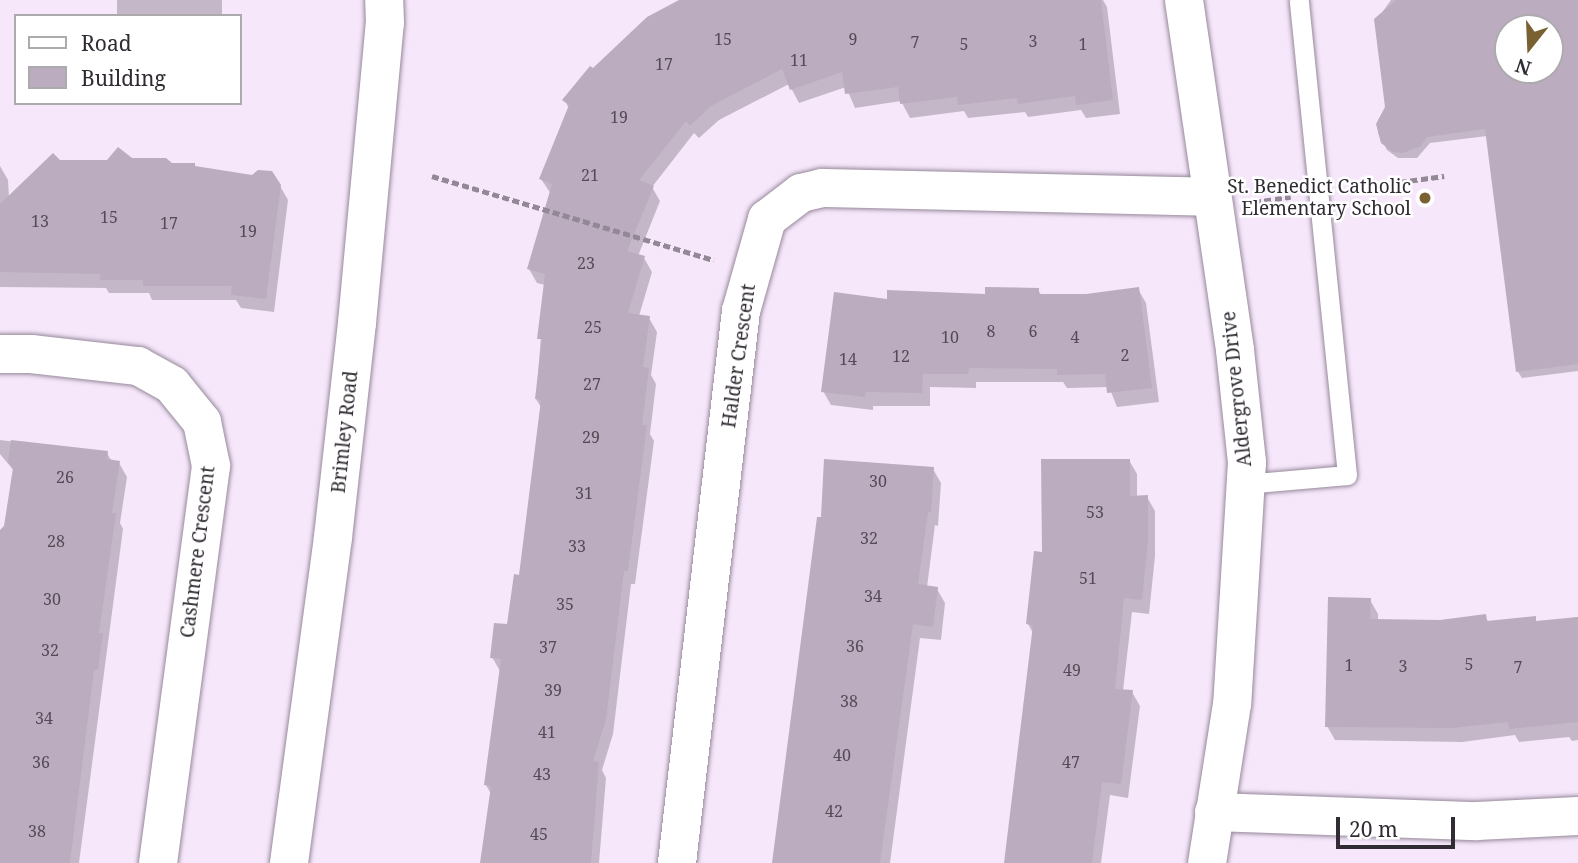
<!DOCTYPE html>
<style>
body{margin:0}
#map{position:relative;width:1578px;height:863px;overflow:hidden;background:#f6e7fb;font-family:"Noto Serif",serif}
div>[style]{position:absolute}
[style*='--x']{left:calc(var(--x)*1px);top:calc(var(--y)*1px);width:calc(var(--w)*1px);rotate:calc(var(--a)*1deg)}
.shadow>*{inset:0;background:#0003;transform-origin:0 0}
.building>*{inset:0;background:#bbacbf}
.path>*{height:4.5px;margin-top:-2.25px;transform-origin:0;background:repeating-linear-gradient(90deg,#938896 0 7px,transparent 0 10.5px)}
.roads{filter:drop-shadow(0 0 2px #96899a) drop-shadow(0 0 2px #96899a)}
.lane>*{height:19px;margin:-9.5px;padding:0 9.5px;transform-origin:9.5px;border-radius:9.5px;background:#fff}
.street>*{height:38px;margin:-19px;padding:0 19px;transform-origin:19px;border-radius:19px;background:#fff}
.secondary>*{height:38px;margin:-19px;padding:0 19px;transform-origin:19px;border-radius:19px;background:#fff}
.dots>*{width:19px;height:19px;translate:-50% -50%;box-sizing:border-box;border:4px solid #fff;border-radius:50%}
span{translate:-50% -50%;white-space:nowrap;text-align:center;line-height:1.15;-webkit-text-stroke:5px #fff;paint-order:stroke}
.number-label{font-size:16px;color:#544b56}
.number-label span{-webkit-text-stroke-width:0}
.poi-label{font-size:19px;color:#312b33}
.right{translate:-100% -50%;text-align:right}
.street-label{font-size:19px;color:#312b33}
.legend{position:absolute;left:14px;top:14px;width:228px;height:91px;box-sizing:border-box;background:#fff;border:2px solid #adaaad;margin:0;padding:9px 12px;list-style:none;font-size:21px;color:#312b33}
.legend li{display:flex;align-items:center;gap:14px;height:35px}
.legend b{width:35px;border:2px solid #adaaad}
.north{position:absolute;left:1494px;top:14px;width:70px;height:70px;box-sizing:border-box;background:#fff;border:2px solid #adaaad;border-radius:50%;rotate:198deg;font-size:19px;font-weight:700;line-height:28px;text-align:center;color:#312b33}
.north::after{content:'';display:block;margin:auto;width:24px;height:32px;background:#7a6132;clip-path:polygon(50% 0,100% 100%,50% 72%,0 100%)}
.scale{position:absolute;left:1336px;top:817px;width:119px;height:32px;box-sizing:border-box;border:4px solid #312b33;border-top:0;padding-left:9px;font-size:21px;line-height:24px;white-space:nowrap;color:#312b33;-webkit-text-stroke:5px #fff;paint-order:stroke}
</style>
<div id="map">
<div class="shadow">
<div style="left:117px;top:0;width:105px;height:16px"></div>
<div style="clip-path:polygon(683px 0,1103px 0,1107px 7px,1120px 114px,1086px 118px,1081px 110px,1028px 117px,1025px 112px,968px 118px,964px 111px,910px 118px,901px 101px,855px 108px,846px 87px,799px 103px,789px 84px,719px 120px,699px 138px,694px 133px,652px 187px,660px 201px,638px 256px,644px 258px,652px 272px,639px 316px,649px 318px,657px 332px,651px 375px,656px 384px,650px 434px,654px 441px,635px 584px,631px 584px,613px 734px,602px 770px,606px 778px,599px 863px,482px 863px,491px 794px,486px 785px,500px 671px,492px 657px,509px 626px,520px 577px,542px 409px,536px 399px,545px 285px,537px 283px,529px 269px,551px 194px,541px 179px,569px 109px,565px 100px,593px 70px)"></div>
<div style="clip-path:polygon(evenodd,1391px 0,1578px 0,1578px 371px,1522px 378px,1518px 372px,1487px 136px,1430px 143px,1417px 158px,1398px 158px,1387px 150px,1378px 133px,1378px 120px,1387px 107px,1376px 21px,1391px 0,1508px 28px,1550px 28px,1550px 70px,1508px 70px,1508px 28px)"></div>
<div style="clip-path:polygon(131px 160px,195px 167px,280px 186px,288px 200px,274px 312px,241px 308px,236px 300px,152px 300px,149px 293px,109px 293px,106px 288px,0 287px,0 166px,8px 180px,9px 197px,60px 162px)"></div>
<div style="clip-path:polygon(1138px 289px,1146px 303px,1159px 402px,1117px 407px,1109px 387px,1067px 388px,1063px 382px,976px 382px,976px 388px,930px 387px,930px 406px,873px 406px,873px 410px,831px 405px,823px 391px,888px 301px,987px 296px,1038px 290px,1042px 296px,1086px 296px)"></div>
<div style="clip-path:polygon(0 440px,107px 453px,112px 462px,119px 463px,127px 477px,120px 523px,123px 529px,79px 863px,0 863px,0 532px,6px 527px,14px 471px,0 454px)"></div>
<div style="clip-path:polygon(1129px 460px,1137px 474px,1137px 497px,1147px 497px,1155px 511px,1155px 556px,1149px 614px,1132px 612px,1123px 691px,1132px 692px,1140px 706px,1128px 798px,1110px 795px,1101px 863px,1007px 863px,1033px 633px,1028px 624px,1044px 554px)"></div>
<div style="clip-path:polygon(933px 469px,941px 483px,938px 526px,935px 525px,927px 587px,937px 589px,945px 603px,941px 640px,920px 638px,890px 863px,773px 863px)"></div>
<div style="clip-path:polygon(1370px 600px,1378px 614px,1378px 620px,1440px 621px,1485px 616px,1489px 623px,1535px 618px,1537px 623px,1578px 617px,1578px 740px,1572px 741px,1569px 737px,1519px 742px,1515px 735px,1462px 742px,1335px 740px,1327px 726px)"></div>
</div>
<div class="building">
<div style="clip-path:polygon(679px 0,1101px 0,1113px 100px,1076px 105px,1075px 96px,1018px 104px,1017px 98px,958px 105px,957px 97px,900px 104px,898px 87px,845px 94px,842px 72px,790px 90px,782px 69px,711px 106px,690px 126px,686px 121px,639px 180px,654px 186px,627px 251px,645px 256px,628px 313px,650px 316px,643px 367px,649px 368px,642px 425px,647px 425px,628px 571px,624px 571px,606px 720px,593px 761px,599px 762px,591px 863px,480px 863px,491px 786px,484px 785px,501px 659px,490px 658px,494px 623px,507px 624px,514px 574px,519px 575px,541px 400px,535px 399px,542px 339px,537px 339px,545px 274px,527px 269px,552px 184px,539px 179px,569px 105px,562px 100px,590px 66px,593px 68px,647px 17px)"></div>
<div style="clip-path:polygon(evenodd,1396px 0,1578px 0,1578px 364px,1516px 372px,1485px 129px,1427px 137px,1421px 146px,1403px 153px,1393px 152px,1381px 143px,1376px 124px,1385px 107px,1374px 19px,1396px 0,1508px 28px,1550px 28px,1550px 70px,1508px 70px,1508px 28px)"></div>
<div style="clip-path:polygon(118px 147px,132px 158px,166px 158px,172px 163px,195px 163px,195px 166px,252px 175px,258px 170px,272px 171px,281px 185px,266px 299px,231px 295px,232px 286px,143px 286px,143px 280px,100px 280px,100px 274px,0 272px,0 204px,53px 153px,60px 160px,107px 160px)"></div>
<div style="clip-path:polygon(985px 287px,1039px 288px,1039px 294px,1086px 294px,1139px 287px,1152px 388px,1107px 393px,1105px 374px,1057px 375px,1057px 369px,969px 368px,968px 374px,923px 374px,922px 393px,866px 392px,865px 397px,821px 392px,834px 292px,887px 299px,887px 290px,985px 294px)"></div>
<div style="clip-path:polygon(11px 440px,108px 451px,107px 459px,120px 461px,112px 513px,116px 513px,99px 633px,103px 633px,98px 670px,94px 670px,70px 863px,0 863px,0 530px,4px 526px,13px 468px,8px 462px)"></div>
<div style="clip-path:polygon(824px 459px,934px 467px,931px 512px,928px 512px,918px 584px,938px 587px,933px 627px,913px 624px,880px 863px,772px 863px,817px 517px,821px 517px)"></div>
<div style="clip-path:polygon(1041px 459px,1130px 459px,1130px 496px,1148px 495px,1148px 540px,1142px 600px,1124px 598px,1115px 689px,1133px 690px,1121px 784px,1102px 782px,1092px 863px,1004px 863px,1033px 625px,1026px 624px,1034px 551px,1042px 552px)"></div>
<div style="clip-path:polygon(1328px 597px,1371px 598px,1370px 619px,1440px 620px,1486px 614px,1487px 621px,1536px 616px,1536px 621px,1578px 617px,1578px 722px,1509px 729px,1508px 722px,1453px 728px,1325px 727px)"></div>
</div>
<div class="path">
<div style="--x:432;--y:176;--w:294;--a:16.6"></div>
<div style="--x:1348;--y:189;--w:97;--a:-7.7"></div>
<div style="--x:1254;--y:202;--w:37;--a:-8"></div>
</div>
<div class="roads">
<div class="lane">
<div style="--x:1245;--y:484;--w:102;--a:-5"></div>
<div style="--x:1347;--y:475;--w:477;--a:-95.8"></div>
</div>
<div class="street">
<div style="--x:0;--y:354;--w:31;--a:0"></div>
<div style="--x:31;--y:354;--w:108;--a:6.4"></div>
<div style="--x:138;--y:366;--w:39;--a:29"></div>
<div style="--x:172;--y:385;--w:48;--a:51"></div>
<div style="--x:202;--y:422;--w:45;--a:78.4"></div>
<div style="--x:211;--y:466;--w:401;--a:97.6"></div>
<div style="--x:1214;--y:812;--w:263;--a:2"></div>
<div style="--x:1477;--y:821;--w:101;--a:-2.8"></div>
<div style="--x:677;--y:863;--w:556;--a:-83.39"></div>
<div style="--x:741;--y:311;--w:96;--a:-74.2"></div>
<div style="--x:767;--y:219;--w:43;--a:-37.4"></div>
<div style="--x:801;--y:193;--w:22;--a:-13"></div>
<div style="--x:822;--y:188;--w:390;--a:1.3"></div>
</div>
<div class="secondary">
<div style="--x:1184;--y:0;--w:354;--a:81.7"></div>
<div style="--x:1235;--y:350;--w:113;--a:83.9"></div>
<div style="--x:1247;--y:462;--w:242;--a:93.5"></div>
<div style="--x:1232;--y:704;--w:161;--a:98.9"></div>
<div style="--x:289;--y:863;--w:329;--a:-82.3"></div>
<div style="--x:333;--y:537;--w:215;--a:-83.6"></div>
<div style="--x:357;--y:323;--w:301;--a:-84.7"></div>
<div style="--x:385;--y:23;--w:23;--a:-92"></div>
</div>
</div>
<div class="dots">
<div style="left:1425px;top:198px;background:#7a6132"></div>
</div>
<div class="number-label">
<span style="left:723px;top:39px">15</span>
<span style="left:853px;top:39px">9</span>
<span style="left:1033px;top:41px">3</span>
<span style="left:915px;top:42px">7</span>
<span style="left:964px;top:44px">5</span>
<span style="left:1083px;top:44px">1</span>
<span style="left:799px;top:60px">11</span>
<span style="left:664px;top:64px">17</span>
<span style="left:619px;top:117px">19</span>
<span style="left:590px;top:175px">21</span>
<span style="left:109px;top:217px">15</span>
<span style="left:40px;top:221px">13</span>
<span style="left:169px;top:223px">17</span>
<span style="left:248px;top:231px">19</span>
<span style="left:586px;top:263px">23</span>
<span style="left:593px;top:327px">25</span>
<span style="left:991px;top:331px">8</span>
<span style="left:1033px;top:331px">6</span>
<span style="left:950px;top:337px">10</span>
<span style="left:1075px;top:337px">4</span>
<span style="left:1125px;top:355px">2</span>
<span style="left:901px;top:356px">12</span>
<span style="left:848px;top:359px">14</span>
<span style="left:592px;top:384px">27</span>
<span style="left:591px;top:437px">29</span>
<span style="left:65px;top:477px">26</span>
<span style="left:878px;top:481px">30</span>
<span style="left:584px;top:493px">31</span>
<span style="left:1095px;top:512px">53</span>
<span style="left:869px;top:538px">32</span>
<span style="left:56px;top:541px">28</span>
<span style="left:577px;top:546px">33</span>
<span style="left:1088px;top:578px">51</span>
<span style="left:873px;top:596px">34</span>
<span style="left:52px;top:599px">30</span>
<span style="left:565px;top:604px">35</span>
<span style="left:855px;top:646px">36</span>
<span style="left:548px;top:647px">37</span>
<span style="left:50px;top:650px">32</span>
<span style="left:1469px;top:664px">5</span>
<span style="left:1349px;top:665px">1</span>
<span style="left:1403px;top:666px">3</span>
<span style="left:1518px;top:667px">7</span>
<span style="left:1072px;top:670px">49</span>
<span style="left:553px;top:690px">39</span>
<span style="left:849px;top:701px">38</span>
<span style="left:44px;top:718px">34</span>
<span style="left:547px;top:732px">41</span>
<span style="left:842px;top:755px">40</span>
<span style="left:41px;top:762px">36</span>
<span style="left:1071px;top:762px">47</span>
<span style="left:542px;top:774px">43</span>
<span style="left:834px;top:811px">42</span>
<span style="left:37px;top:831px">38</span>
<span style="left:539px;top:834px">45</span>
</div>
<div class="poi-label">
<span class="right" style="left:1411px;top:198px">St. Benedict Catholic<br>Elementary School</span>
</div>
<div class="street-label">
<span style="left:739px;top:356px;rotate:-82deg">Halder Crescent</span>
<span style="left:1237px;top:389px;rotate:-96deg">Aldergrove Drive</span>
<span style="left:345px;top:432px;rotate:-84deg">Brimley Road</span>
<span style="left:198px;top:552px;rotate:-83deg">Cashmere Crescent</span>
</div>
<ul class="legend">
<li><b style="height:9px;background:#fff"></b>Road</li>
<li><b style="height:19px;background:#bbacbf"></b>Building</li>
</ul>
<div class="north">N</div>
<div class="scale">20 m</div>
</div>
